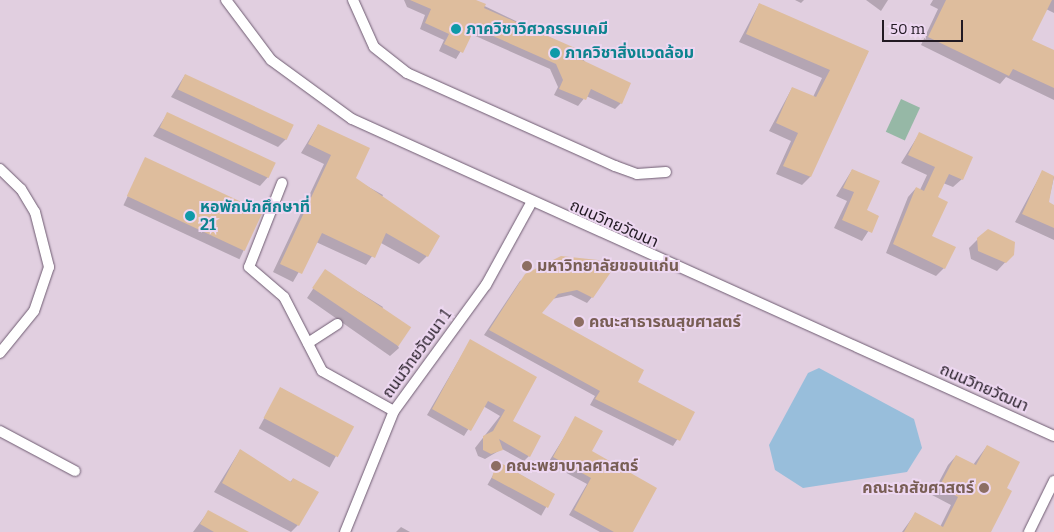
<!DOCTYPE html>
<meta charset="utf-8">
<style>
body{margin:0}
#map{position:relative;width:1054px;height:532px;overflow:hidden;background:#edd7f1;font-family:Bitter,"Noto Sans Thai",serif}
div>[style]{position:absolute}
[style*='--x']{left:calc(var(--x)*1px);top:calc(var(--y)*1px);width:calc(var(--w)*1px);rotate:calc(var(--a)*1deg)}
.education>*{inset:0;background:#e1cfe0;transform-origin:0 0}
.green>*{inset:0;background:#96b8a6;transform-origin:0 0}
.water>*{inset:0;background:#98bedb}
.shadow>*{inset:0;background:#0003;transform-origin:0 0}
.building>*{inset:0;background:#debd9d;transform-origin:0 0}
.roads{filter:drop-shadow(0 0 1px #6e5b71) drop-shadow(0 0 1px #6e5b71)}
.minor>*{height:10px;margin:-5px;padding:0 5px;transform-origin:5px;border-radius:5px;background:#fff}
.dots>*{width:14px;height:14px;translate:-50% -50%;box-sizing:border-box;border:2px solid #edd7f1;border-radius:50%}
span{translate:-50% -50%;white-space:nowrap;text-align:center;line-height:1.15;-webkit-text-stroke:4px #edd7f1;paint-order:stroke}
.culture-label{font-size:16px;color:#0d838f;font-weight:700}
.left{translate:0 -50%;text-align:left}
.street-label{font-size:16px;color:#221a23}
.education-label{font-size:16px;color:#785e54;font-weight:700}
.right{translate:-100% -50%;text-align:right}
.scale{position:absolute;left:882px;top:20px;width:81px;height:22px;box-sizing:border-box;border:2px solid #221a23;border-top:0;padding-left:6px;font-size:15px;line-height:18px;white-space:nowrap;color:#221a23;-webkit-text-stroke:4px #edd7f1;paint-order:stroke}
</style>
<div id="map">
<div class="education">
<div style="left:0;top:0;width:1054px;height:532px"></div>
</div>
<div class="green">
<div style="left:901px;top:99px;width:21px;height:36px;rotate:25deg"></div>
</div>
<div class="water">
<div style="clip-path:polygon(819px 368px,914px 419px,922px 448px,907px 472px,803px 488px,775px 470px,769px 445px,808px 373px)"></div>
</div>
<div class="shadow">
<div style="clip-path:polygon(404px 0,472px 0,574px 49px,621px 103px,615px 109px,586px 96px,578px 106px,554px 95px,558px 87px,550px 69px,471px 34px,456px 59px,439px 51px,444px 40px,420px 29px,425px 15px,407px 7px)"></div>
<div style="clip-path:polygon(795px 0,804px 0,801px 3px)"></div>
<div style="clip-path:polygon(866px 0,888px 0,881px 11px)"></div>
<div style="clip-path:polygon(933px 0,1054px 0,1054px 13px,1046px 9px,1031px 40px,1054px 52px,1054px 100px,1006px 77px,1000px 84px,921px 45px,938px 9px,930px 5px)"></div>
<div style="clip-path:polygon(759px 4px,868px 52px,810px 177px,802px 185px,776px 174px,791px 141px,769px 131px,792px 88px,813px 97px,822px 78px,739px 42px)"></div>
<div style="clip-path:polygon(185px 75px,292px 125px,286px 139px,278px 147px,171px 97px)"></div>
<div style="clip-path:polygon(167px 114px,268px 177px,260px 186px,153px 136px)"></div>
<div style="clip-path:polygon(318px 125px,354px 179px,383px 195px,381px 199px,427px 256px,419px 264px,381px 243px,366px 265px,316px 242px,293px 282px,273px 272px,324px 164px,301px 153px)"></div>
<div style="clip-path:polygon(919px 134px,962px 179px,953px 187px,943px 183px,937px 198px,931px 237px,944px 268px,936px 276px,886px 253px,908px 197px,916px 188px,920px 190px,927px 175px,901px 163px)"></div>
<div style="left:145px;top:159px;width:128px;height:51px;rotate:25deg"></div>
<div style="clip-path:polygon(852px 170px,865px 211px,878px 216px,862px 241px,834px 228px,847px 201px,836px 196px)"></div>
<div style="clip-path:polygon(1042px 172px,1054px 177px,1048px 203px,1054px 206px,1054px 240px,1015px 222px)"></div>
<div style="clip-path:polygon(978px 239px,1013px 254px,997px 271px,971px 259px,969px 248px)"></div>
<div style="clip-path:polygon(561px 257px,592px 297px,587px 303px,571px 295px,552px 299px,540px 314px,636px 382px,694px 413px,673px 446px,590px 405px,595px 396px,484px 335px,520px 281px)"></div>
<div style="clip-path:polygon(325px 271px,383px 307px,380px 312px,399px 348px,390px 356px,307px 298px)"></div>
<div style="clip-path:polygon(470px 341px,529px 456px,524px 461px,502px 449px,485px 459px,478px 456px,475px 448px,500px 416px,483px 406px,464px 436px,427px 415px)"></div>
<div style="left:281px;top:388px;width:81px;height:46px;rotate:29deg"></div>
<div style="clip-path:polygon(576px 418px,591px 452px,631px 532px,600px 532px,569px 515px,587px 484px,548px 463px)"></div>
<div style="clip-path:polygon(987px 446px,1005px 488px,989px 532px,902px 532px,915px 514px,940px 527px,951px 505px,932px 495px,948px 465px,956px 456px,973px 465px)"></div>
<div style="clip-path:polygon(240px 450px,290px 482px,293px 479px,298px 525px,291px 532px,214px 492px)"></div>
<div style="left:500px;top:463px;width:62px;height:25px;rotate:30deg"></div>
<div style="clip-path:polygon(208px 512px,246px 532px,193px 532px)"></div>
<div style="clip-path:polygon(401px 527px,410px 532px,396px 532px)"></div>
</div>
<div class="building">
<div style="clip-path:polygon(410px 0,476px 0,486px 4px,484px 8px,575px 48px,580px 59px,631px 83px,622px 104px,591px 89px,586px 100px,559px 89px,563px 80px,556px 64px,475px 28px,463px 53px,444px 44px,449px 34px,425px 23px,431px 9px)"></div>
<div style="clip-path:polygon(946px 0,1052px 0,1032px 40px,1054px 50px,1054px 88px,1013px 69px,1009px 76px,928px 37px)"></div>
<div style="clip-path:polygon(759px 3px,869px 51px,811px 177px,783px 166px,798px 133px,776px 123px,792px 87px,816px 97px,830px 70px,746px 34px)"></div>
<div style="left:185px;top:74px;width:120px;height:17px;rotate:25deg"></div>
<div style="left:167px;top:112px;width:120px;height:17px;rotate:25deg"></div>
<div style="clip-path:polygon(318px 124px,370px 148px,356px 178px,440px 236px,428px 257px,386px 233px,375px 258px,322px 233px,302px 274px,280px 264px,331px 155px,308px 144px)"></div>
<div style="clip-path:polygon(919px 132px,973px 157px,963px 180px,949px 174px,938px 197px,948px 202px,932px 236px,956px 247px,945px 269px,893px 244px,916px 187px,924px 191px,935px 167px,908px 155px)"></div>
<div style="left:145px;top:157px;width:130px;height:43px;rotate:25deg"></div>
<div style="clip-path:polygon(852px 169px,880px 181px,867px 210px,879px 216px,872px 233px,842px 220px,854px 192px,843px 188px)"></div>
<div style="clip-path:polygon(1042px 170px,1054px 176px,1049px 202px,1054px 205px,1054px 228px,1022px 214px)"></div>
<div style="clip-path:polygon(988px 229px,1015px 242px,1014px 255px,1006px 263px,978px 251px,977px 238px)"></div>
<div style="clip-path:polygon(561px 256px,598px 260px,613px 269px,593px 298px,577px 290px,558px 294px,542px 313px,644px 370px,638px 382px,695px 412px,680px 441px,595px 399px,600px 391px,489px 330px,525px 274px)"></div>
<div style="left:325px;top:269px;width:104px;height:23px;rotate:34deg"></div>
<div style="clip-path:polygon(470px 339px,537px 377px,513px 421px,541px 436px,530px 457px,499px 439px,503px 450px,491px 454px,483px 450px,483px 436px,493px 431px,505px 410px,488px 401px,471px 431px,432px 409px)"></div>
<div style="left:280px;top:387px;width:84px;height:35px;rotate:28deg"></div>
<div style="clip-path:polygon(575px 416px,603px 431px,592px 451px,657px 488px,633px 532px,614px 532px,574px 510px,591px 478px,553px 457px)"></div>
<div style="clip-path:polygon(987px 445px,1020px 462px,1007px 488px,1012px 491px,991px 532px,904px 532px,915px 512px,943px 527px,958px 497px,939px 487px,956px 455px,976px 465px)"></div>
<div style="clip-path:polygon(240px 449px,291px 482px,293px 478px,319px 492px,299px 526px,222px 483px)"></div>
<div style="clip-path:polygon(499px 462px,555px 494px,548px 508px,492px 478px,494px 470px,501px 469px)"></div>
<div style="clip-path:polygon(208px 510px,249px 532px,214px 532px,200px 524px)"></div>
</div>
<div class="roads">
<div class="minor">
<div style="--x:226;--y:0;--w:75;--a:53.1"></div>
<div style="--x:271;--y:60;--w:100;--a:36.1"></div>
<div style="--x:352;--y:119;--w:770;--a:24.3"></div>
<div style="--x:353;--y:0;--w:51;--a:65.9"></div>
<div style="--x:374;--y:47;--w:42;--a:38.2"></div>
<div style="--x:407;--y:73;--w:228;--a:24.1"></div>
<div style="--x:615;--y:166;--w:23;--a:20"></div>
<div style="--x:637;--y:174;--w:29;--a:-4"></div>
<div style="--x:0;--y:169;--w:29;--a:44"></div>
<div style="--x:21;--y:189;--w:27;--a:59"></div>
<div style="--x:35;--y:212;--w:57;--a:75.7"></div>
<div style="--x:49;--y:267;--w:46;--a:108.8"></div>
<div style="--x:34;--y:311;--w:54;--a:129"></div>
<div style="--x:282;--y:183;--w:90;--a:111.4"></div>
<div style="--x:249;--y:267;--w:46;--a:40.6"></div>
<div style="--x:284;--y:297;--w:83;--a:62.8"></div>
<div style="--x:322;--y:371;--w:82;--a:29.1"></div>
<div style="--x:308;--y:343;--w:35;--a:-33"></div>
<div style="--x:0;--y:431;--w:85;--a:28.1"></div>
<div style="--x:345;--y:532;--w:131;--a:-68"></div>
<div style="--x:394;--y:411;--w:156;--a:-53.9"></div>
<div style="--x:486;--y:285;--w:94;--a:-61.2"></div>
<div style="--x:1029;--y:532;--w:57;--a:-63.9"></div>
</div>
</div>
<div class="dots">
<div style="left:456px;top:29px;background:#0f9aa8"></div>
<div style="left:555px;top:53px;background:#0f9aa8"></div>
<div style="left:190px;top:216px;background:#0f9aa8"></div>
<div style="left:527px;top:266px;background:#8d6e63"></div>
<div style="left:579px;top:322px;background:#8d6e63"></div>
<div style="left:496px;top:466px;background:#8d6e63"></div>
<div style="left:984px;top:488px;background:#8d6e63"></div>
</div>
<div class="culture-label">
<span class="left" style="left:466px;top:29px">ภาควิชาวิศวกรรมเคมี</span>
<span class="left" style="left:565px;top:53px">ภาควิชาสิ่งแวดล้อม</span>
<span class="left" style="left:200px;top:216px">หอพักนักศึกษาที่<br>21</span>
</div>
<div class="street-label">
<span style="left:614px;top:224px;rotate:24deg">ถนนวิทยวัฒนา</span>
<span style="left:417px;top:354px;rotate:-54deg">ถนนวิทยวัฒนา 1</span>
<span style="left:984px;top:388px;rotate:24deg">ถนนวิทยวัฒนา</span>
</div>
<div class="education-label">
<span class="left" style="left:537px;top:266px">มหาวิทยาลัยขอนแก่น</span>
<span class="left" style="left:589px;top:322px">คณะสาธารณสุขศาสตร์</span>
<span class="left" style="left:506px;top:466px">คณะพยาบาลศาสตร์</span>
<span class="right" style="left:974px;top:488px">คณะเภสัขศาสตร์</span>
</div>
<div class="scale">50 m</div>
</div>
